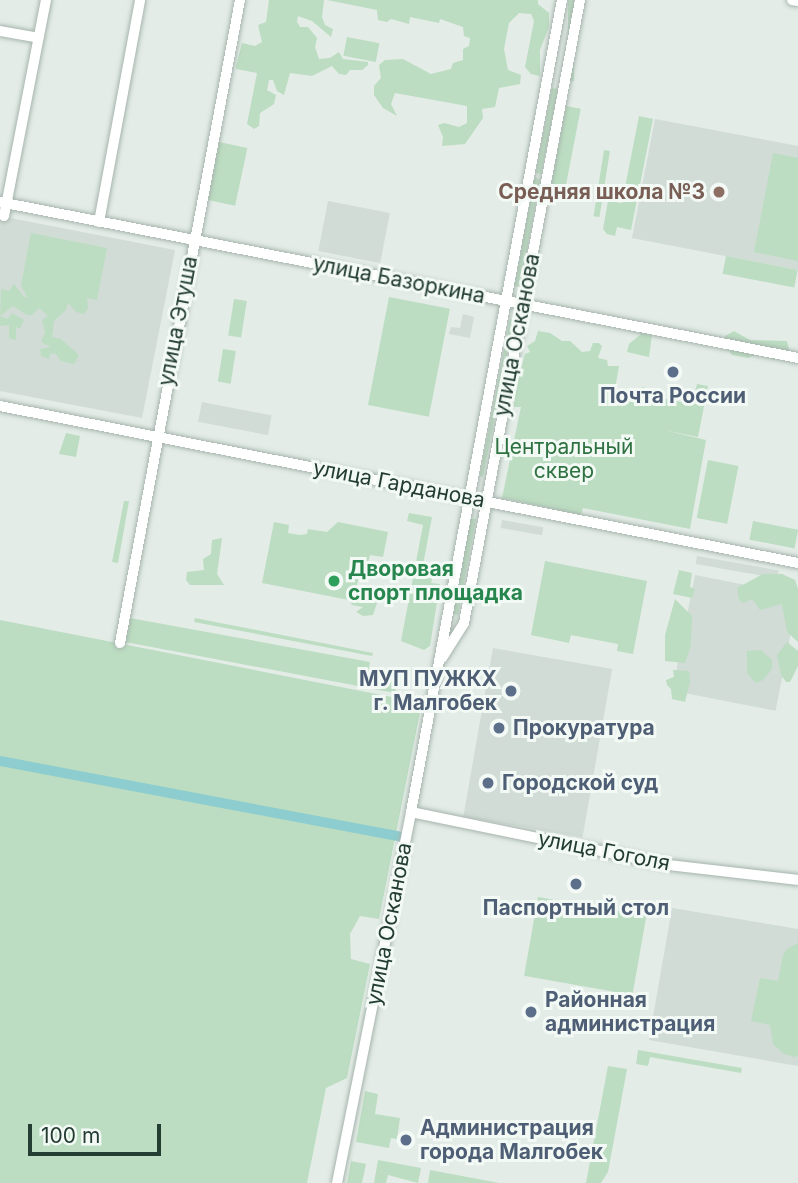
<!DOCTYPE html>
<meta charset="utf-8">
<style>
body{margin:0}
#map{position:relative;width:798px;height:1183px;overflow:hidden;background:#e3ece7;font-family:Inter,sans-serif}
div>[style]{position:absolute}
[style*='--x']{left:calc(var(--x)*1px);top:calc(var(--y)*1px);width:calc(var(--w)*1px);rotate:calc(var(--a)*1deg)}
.built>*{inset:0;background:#d1dcd6;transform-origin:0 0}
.green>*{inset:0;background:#bcddc1;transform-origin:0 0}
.canal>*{height:10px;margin:-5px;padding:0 5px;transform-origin:5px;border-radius:5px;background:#8dcdcf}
.roads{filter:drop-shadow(0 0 2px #a6b4ad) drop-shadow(0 0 2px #a6b4ad)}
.minor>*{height:10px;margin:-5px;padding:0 5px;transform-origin:5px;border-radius:5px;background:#fff}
.dots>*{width:19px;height:19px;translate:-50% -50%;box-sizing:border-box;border:4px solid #f3f9f5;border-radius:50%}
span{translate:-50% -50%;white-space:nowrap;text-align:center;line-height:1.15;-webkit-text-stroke:6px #f3f9f5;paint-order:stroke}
.education-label{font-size:21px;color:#785e54;font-weight:700}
.right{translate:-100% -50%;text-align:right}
.street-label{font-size:21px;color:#233d33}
.service-label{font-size:21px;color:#4e5e75;font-weight:700}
.left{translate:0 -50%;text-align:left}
.park-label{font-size:21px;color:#2e7241}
.leisure-label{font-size:21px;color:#27864d;font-weight:700}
.scale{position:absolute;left:28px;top:1124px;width:133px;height:32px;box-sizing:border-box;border:4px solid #233d33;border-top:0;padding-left:9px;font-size:21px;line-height:24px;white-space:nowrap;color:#233d33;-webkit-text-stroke:5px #f3f9f5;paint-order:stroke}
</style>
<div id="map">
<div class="built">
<div style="clip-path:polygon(655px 119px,798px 146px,798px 270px,632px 238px)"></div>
<div style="left:328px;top:201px;width:63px;height:51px;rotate:11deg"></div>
<div style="clip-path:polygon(0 216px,175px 250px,142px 418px,0 391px)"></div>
<div style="clip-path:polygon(463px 314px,474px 317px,470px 338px,449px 334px,451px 327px,460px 328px)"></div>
<div style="left:202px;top:402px;width:71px;height:20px;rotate:11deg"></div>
<div style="left:502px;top:520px;width:42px;height:8px;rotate:10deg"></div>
<div style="left:697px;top:556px;width:83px;height:8px;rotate:10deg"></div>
<div style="left:695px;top:575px;width:105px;height:118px;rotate:11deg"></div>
<div style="left:493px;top:648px;width:121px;height:171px;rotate:10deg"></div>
<div style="clip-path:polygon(672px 908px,798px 929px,798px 1066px,649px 1040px)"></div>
</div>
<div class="green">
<div style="clip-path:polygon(269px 0,324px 0,322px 17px,325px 25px,333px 29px,331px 37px,312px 21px,298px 16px,297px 22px,300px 27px,308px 27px,317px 38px,315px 47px,319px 59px,330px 58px,339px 52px,343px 59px,368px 62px,368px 65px,362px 70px,350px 70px,346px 75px,339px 74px,332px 66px,312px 76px,290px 73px,284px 95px,277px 91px,273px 80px,269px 80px,267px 90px,276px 95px,274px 104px,260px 113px,259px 126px,254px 129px,247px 124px,257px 73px,236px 69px,236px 66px,242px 43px,255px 46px,262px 42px,258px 25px,266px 22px)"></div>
<div style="clip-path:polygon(327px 0,538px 0,538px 4px,549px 13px,549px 27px,540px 50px,540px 76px,531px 74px,525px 67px,534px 21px,531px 14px,519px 13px,509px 23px,504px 49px,508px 70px,521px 75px,520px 84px,499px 88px,495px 107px,482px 109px,483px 118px,465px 144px,442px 146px,443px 137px,438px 125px,444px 123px,459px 127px,467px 123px,467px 106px,395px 93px,391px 104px,397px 116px,383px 108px,374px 95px,374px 86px,381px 78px,379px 65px,385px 60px,403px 59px,431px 74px,451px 69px,453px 63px,463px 60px,463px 49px,469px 46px,470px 38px,464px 36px,463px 27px,440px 19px,439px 23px,410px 17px,409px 24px,391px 19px,387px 22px,378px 20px,377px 10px)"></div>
<div style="left:568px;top:0;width:6px;height:81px"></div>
<div style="left:347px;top:37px;width:33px;height:19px;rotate:11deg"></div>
<div style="clip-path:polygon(552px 88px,558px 89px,541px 174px,536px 173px)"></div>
<div style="left:566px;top:106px;width:15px;height:88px;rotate:11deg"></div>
<div style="clip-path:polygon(639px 116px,653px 119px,631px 230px,617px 227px,615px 236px,607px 234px,603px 229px,608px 201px,622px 203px)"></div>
<div style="left:219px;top:142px;width:29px;height:59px;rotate:12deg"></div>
<div style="left:604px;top:150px;width:6px;height:67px;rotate:9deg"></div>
<div style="clip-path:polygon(773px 153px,798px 158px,798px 261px,754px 252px)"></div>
<div style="clip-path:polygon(534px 178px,540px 179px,520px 287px,515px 286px)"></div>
<div style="clip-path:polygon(31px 233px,107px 248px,97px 300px,87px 298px,88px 309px,84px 314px,76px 312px,68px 303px,66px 310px,54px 321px,52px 337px,61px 339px,79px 355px,74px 364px,61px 361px,55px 353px,50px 354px,49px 359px,41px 356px,40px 349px,51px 347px,41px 342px,45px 333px,42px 320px,48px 316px,39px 308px,32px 315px,27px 315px,13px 306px,0 316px,8px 319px,12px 313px,24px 320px,20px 329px,16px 327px,16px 340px,9px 338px,9px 325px,0 326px,1px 289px,9px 291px,14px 284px,24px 297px,27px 297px,21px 285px)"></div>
<div style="left:726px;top:256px;width:73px;height:18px;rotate:11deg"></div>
<div style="left:389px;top:297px;width:62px;height:110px;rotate:11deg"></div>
<div style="left:234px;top:299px;width:13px;height:37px;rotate:9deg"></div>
<div style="clip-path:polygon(510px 319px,514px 320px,483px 477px,480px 476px)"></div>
<div style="clip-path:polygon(640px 330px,652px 335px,649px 357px,627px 352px,629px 344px,640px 335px)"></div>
<div style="clip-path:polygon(538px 331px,550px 333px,562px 341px,570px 341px,582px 352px,590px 351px,593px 343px,599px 343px,602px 346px,598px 358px,607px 360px,608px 366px,619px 366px,615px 389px,630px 392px,644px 387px,651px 396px,692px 404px,697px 384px,708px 386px,698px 437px,664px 430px,706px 440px,690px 529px,583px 508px,581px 515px,502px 498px,521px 407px,514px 407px,514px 396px,525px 354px,530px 352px,527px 346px,535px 341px)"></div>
<div style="clip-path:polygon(734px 331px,750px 340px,787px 341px,790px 354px,774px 360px,758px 354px,748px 358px,732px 355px,725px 346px,725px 336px)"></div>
<div style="left:223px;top:349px;width:13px;height:33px;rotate:9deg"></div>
<div style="clip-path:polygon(66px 433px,80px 436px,76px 457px,59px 454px)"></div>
<div style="left:708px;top:460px;width:31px;height:59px;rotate:11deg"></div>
<div style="clip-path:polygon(124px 501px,129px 501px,118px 563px,112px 562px)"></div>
<div style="clip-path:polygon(409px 513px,432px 517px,423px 565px,426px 573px,433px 575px,431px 583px,440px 584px,430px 646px,424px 650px,401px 641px,423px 525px,407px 521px)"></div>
<div style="clip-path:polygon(470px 518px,476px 519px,458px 615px,453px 614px)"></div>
<div style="left:753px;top:521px;width:46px;height:19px;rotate:11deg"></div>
<div style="clip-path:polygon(274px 522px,289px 525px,288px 533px,299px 535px,307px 534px,308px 529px,327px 532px,338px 522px,388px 532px,383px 557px,370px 555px,366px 571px,360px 570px,355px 595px,378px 600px,373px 615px,363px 616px,356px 612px,363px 607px,352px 605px,349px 600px,262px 583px)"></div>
<div style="clip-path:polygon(222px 538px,217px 574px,224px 585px,190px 585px,186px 580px,187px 572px,204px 570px,203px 559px,211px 554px,212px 540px)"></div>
<div style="clip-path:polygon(545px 561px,647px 581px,633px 654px,617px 651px,618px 644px,571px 635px,569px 643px,531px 635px)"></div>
<div style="clip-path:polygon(679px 570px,692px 573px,690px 587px,695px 589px,692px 598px,673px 594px)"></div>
<div style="clip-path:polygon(763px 574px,782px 574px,795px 580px,798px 589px,798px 642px,787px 632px,782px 604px,760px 610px,752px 599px,743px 603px,739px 600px,737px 588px)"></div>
<div style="clip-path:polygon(675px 599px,692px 616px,691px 645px,685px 663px,665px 661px,665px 635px)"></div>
<div style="clip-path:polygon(130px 618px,370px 662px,368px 673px,398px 679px,395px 693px,125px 642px)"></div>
<div style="clip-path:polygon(195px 618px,373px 653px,372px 656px,194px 622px)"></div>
<div style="clip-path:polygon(0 620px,412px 701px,421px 707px,379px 919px,360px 916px,350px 934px,351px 959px,370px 964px,347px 1078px,326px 1088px,307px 1183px,0 1183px)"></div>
<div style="clip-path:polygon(787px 642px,798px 651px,798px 666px,790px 682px,786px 682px,781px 675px,777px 655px)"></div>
<div style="clip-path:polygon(761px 650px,772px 660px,772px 669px,763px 680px,756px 683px,747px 673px,747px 651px)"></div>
<div style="clip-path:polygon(673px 670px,689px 671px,690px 682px,685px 702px,672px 699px,671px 689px,667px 685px,666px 680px,674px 677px)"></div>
<div style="left:538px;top:897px;width:110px;height:80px;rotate:10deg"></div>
<div style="clip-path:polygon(798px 943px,798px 1056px,795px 1057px,784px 1054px,773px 1044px,770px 1025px,751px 1021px,760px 978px,778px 981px,783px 955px,787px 949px)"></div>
<div style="clip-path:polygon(638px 1050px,742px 1068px,741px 1073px,650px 1057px,648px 1066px,636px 1064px)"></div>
<div style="clip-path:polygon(608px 1066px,627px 1069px,608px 1172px,601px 1183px,586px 1183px)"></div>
<div style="clip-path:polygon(365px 1091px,378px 1094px,375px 1114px,400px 1118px,397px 1139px,391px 1138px,389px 1148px,356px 1142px)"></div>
<div style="clip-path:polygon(378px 1160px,421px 1168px,418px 1183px,388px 1175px,386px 1183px,374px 1183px)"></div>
<div style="clip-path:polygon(351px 1161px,366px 1164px,362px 1183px,347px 1183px)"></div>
<div style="clip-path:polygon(430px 1170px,499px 1183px,428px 1183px)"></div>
</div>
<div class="canal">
<div style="--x:0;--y:761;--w:405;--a:10.7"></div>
</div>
<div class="roads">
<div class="minor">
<div style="--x:792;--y:0;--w:6;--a:9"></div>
<div style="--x:0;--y:31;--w:39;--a:10"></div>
<div style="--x:0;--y:202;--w:813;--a:11.06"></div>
<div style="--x:4;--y:216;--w:220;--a:-79"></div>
<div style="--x:99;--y:222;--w:226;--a:-79.5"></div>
<div style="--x:0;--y:406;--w:813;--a:11.13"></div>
<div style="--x:120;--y:643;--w:654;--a:-79.43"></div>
<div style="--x:442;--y:658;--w:41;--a:-57.8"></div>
<div style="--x:464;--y:623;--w:634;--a:-79.45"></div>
<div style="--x:411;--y:812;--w:263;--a:11.6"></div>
<div style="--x:669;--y:865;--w:130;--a:6.6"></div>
<div style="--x:337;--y:1183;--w:378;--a:-78.7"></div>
<div style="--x:411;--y:812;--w:826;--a:-79.47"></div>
</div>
</div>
<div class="dots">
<div style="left:719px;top:192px;background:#8d6e63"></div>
<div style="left:673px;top:372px;background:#5c6f8a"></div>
<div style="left:334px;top:581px;background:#2e9e5b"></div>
<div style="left:511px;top:691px;background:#5c6f8a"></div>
<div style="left:499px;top:728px;background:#5c6f8a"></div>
<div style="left:488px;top:783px;background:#5c6f8a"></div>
<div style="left:576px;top:884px;background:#5c6f8a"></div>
<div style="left:531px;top:1012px;background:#5c6f8a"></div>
<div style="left:406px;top:1140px;background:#5c6f8a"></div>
</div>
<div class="education-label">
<span class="right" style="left:705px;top:192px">Средняя школа №3</span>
</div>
<div class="street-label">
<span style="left:399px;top:280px;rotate:11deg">улица Базоркина</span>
<span style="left:178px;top:321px;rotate:-79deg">улица Этуша</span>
<span style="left:517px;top:335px;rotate:-79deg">улица Осканова</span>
<span style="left:399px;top:484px;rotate:11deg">улица Гарданова</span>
<span style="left:604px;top:851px;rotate:11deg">улица Гоголя</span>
<span style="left:389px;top:924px;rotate:-79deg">улица Осканова</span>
</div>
<div class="service-label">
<span style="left:673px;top:396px">Почта России</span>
<span class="right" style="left:497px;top:691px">МУП ПУЖКХ<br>г. Малгобек</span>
<span class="left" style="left:513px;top:728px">Прокуратура</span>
<span class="left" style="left:502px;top:783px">Городской суд</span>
<span style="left:576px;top:908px">Паспортный стол</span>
<span class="left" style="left:545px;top:1012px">Районная<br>администрация</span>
<span class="left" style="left:420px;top:1140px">Администрация<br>города Малгобек</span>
</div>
<div class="park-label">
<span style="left:564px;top:459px">Центральный<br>сквер</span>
</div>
<div class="leisure-label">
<span class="left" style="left:348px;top:581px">Дворовая<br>спорт площадка</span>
</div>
<div class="scale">100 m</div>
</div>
